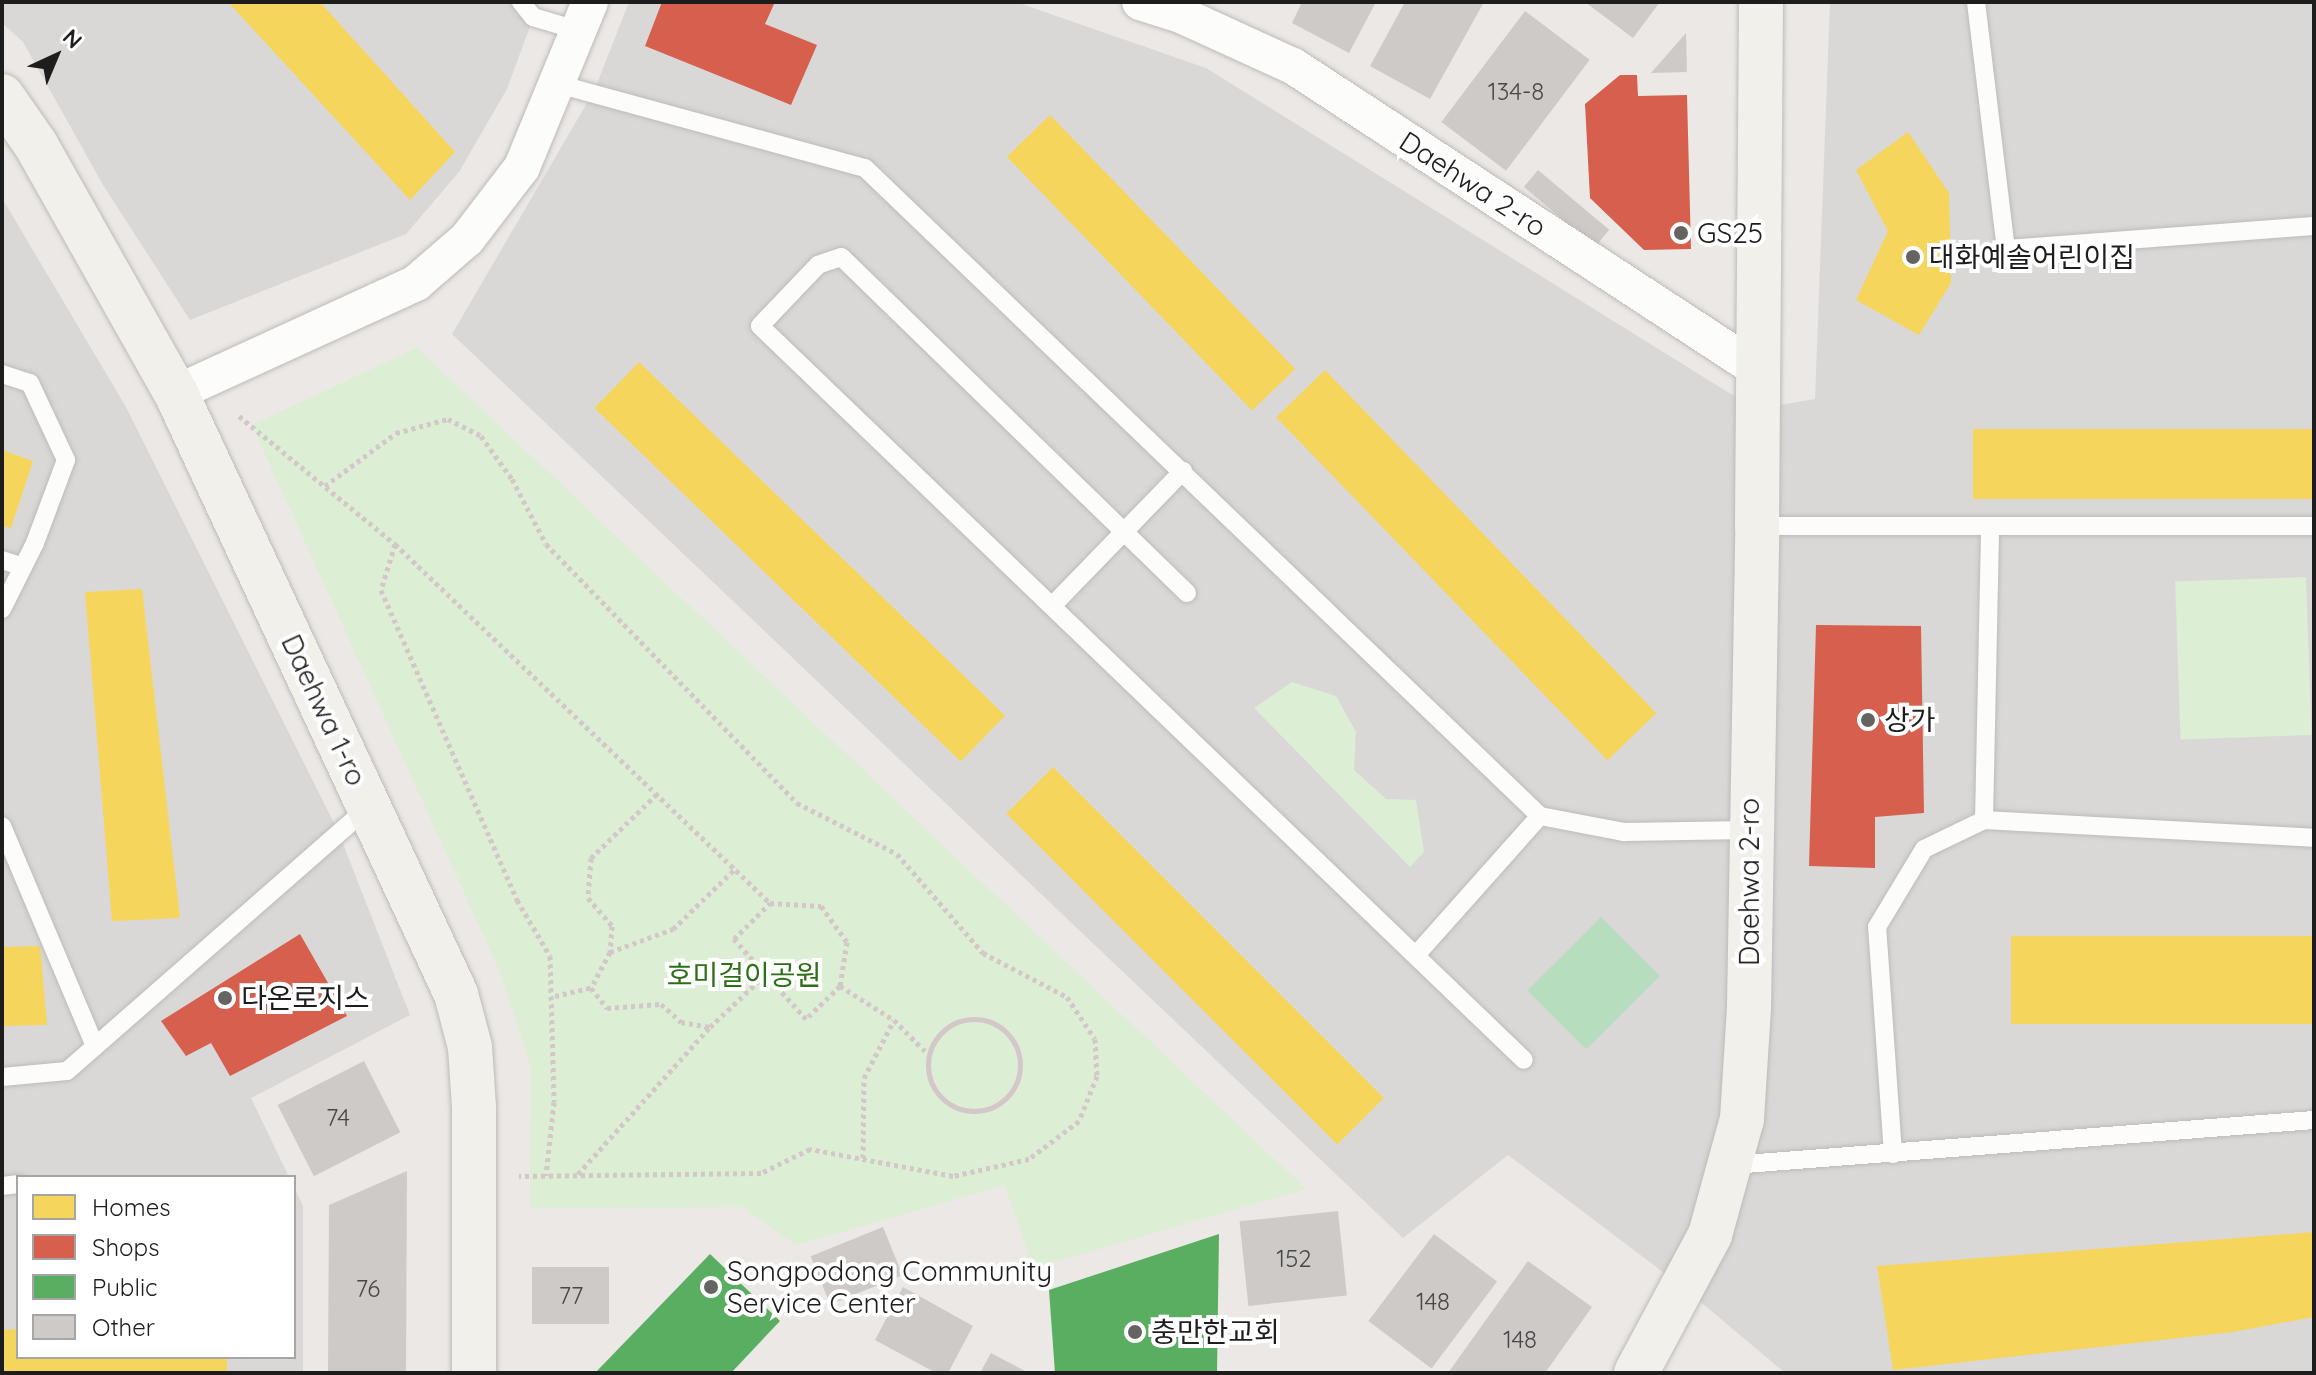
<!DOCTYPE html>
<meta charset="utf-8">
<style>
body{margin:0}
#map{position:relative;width:2316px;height:1375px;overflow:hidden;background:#ebe8e5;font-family:Quicksand,"Noto Sans KR",sans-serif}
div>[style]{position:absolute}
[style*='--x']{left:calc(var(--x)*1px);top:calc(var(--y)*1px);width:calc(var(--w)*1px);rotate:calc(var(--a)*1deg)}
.residential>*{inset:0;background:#dad8d7}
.park>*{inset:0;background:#dceed3;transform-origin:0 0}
.pitch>*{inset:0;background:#b5ddbe;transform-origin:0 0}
.homes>*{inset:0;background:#f6d55c;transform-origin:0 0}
.shops>*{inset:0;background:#d6604d}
.public>*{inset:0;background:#5aae61}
.building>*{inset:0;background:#cecac8;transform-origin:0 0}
.path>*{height:5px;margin-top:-2.5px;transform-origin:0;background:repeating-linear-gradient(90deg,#d4c7c9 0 4px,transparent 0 8px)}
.path>.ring{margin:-2.5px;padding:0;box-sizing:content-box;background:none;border:5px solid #d4c7c9;border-radius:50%}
.roads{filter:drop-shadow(0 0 2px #bdbbba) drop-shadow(0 0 2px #bdbbba)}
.lane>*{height:18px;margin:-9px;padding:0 9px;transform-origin:9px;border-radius:9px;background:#fcfcfb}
.street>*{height:36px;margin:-18px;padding:0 18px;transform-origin:18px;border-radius:18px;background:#fcfcfb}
.secondary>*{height:44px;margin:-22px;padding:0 22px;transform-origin:22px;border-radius:22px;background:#f2f0ea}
.dots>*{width:22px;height:22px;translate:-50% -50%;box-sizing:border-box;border:4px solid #fff;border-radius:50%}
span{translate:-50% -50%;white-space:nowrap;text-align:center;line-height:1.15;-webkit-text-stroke:8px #fff;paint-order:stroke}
.number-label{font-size:24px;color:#494848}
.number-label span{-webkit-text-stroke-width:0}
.street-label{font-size:28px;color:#1d1d1d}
.poi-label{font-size:28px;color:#1d1d1d}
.left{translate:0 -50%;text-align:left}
.park-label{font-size:28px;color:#2c6f16}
.frame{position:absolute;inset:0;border:4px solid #1d1d1d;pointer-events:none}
.legend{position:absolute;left:16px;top:1175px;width:280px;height:184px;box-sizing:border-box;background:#fff;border:2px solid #a5a5a5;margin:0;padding:10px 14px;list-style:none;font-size:24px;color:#1d1d1d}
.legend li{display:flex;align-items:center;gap:16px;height:40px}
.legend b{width:40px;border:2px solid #a5a5a5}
.north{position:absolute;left:16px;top:16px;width:80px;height:80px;-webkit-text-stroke:6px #fff;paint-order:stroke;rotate:44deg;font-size:22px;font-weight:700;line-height:32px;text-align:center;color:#1d1d1d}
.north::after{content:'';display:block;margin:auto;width:28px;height:36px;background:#1d1d1d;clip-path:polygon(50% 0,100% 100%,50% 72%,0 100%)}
</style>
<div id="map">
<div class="residential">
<div style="clip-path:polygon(2px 2px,539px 2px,507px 89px,459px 172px,406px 234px,190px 320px,103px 185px,23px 42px,2px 23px)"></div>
<div style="clip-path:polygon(629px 2px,1016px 2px,1206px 68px,1755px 409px,1815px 399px,1830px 2px,2314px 2px,2314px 1373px,1785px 1373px,1684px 1288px,1508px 1155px,1403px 1238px,452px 334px,594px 91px)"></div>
<div style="clip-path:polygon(2px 198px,126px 407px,338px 831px,410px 1015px,251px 1098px,289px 1177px,18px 1177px,18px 1357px,294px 1357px,294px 1187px,303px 1206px,303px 1373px,2px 1373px)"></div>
</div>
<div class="park">
<div style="clip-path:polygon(417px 348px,1306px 1189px,1033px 1268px,1005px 1185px,796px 1245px,742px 1207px,530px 1208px,531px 1067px,501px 974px,252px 425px)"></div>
<div style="left:2306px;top:577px;width:158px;height:131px;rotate:88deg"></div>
<div style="clip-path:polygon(1292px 682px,1336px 696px,1356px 732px,1354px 770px,1386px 799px,1416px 800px,1424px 852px,1410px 867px,1254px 708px)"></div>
</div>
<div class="pitch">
<div style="left:1601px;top:917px;width:83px;height:104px;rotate:45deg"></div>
</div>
<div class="homes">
<div style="clip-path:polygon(228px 2px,320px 2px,455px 152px,410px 200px)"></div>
<div style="left:1050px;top:115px;width:353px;height:60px;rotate:46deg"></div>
<div style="clip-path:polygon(1908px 132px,1949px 193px,1951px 283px,1919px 335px,1856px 300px,1888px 231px,1856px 170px)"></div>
<div style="left:639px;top:362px;width:509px;height:64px;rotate:44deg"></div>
<div style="left:1325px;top:370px;width:477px;height:68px;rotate:46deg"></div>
<div style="left:1973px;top:429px;width:341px;height:70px"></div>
<div style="clip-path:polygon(2px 450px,33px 461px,11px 528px,2px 526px)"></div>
<div style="clip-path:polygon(142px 589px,180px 918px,112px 921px,85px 592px)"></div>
<div style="left:1053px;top:767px;width:468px;height:66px;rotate:45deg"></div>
<div style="left:2314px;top:936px;width:88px;height:303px;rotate:90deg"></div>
<div style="clip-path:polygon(40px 946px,47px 1025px,2px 1026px,2px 947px)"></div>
<div style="clip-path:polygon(2314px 1232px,2314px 1317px,2233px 1332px,1893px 1370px,1877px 1266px)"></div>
<div style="clip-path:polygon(18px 1329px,18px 1357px,227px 1357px,227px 1373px,2px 1373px,2px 1330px)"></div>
</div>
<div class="shops">
<div style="clip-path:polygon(662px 2px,775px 2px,765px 24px,817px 45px,791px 105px,645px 46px)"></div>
<div style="clip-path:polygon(1620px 75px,1637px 75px,1638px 96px,1687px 95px,1691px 249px,1644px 250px,1590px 198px,1585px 104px)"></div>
<div style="clip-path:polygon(1816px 625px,1921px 626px,1924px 813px,1875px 817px,1875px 868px,1809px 866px)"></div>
<div style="clip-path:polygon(300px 934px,347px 1016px,230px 1076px,211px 1043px,186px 1056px,161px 1021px)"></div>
</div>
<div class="public">
<div style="clip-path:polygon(1219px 1234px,1217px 1373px,1055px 1373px,1049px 1290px)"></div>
<div style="clip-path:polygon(710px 1254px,780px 1321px,731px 1373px,595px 1373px)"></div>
</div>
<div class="building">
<div style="clip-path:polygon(1302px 2px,1376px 2px,1349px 53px,1292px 23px)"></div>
<div style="clip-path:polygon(1405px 2px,1484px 2px,1430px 99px,1370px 66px)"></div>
<div style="clip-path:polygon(1585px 2px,1660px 2px,1633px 38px)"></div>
<div style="left:1525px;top:11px;width:81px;height:139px;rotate:37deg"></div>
<div style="clip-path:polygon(1686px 33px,1687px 72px,1651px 73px)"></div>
<div style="left:1538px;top:170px;width:93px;height:22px;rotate:40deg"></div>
<div style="left:364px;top:1061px;width:80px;height:97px;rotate:63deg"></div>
<div style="clip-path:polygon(407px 1171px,406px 1373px,328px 1373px,329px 1205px)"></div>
<div style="left:1338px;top:1211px;width:85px;height:99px;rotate:84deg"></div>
<div style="left:883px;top:1227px;width:52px;height:78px;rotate:68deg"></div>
<div style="left:1434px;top:1234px;width:79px;height:109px;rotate:37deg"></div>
<div style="clip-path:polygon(1528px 1261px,1592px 1307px,1545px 1373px,1448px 1373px)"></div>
<div style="left:532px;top:1267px;width:77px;height:57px"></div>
<div style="clip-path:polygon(903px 1287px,973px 1326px,948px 1373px,936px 1373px,875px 1340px)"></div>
<div style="clip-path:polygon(991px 1353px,1029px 1373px,980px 1373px)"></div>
</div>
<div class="path">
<div style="--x:239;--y:416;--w:202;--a:39.4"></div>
<div style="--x:395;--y:544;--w:519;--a:43.75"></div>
<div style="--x:770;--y:903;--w:51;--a:3.4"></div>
<div style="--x:821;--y:906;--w:44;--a:54.2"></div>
<div style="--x:847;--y:942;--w:45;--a:99"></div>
<div style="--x:840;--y:986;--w:47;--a:135.9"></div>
<div style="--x:806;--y:1019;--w:108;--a:-132"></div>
<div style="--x:734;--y:939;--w:51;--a:-45"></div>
<div style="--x:325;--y:486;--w:89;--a:-36.7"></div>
<div style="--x:396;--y:433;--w:54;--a:-15.1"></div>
<div style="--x:448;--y:419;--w:37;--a:27"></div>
<div style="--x:481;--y:436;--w:53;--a:54.2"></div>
<div style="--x:512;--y:479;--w:73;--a:62.4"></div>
<div style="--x:546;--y:544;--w:361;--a:45.9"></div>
<div style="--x:797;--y:803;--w:112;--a:27"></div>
<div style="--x:897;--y:854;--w:131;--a:49"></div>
<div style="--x:983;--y:953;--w:95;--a:27.6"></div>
<div style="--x:1067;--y:997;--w:50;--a:56.3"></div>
<div style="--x:1095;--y:1039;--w:37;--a:87"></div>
<div style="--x:1097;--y:1076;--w:48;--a:111.8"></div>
<div style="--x:1079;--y:1121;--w:63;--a:142.8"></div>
<div style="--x:1029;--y:1159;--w:78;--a:167.4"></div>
<div style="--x:953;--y:1176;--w:146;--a:-169.3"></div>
<div style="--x:810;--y:1149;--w:55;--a:153.9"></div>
<div style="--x:761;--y:1173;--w:242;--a:179.3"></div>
<div style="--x:395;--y:544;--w:48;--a:106.9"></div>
<div style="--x:381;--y:590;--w:339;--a:66.3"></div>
<div style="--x:517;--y:900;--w:65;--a:59.5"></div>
<div style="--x:550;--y:956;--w:146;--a:88.4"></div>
<div style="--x:554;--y:1102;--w:74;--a:96.2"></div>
<div style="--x:657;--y:794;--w:92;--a:135.9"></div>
<div style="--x:591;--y:858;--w:40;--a:94.3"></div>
<div style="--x:588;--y:898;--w:37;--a:49"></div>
<div style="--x:612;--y:926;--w:26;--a:94"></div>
<div style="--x:610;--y:952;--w:41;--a:117.8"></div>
<div style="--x:591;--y:988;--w:26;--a:51"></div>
<div style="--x:607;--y:1008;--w:54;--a:-4.2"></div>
<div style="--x:661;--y:1004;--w:27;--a:42"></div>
<div style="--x:681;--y:1022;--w:29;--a:10"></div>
<div style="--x:610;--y:952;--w:67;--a:-20.1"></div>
<div style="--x:673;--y:929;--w:88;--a:-44.1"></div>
<div style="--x:840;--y:986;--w:64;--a:32.2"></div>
<div style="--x:894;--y:1020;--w:49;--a:45"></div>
<div style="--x:555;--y:996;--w:37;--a:-13"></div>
<div class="ring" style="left:928px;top:1019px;width:87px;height:87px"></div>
<div style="--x:863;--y:1158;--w:80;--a:-89.3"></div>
<div style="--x:864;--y:1078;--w:65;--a:-62.7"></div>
<div style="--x:578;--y:1174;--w:198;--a:-48.1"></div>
<div style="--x:710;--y:1027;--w:74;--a:-43.4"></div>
</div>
<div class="roads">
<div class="lane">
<div style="--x:521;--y:2;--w:19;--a:51"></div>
<div style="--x:533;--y:17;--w:46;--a:16.5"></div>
<div style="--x:1976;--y:2;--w:249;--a:83.1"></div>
<div style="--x:2006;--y:249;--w:309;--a:-4.3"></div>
<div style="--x:554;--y:83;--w:322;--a:15.3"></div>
<div style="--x:865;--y:168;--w:936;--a:43.83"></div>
<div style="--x:1540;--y:816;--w:86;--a:10.8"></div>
<div style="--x:1624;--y:832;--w:125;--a:-0.9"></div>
<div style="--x:2;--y:374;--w:29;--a:18"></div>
<div style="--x:30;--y:383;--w:85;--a:64.9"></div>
<div style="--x:66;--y:460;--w:89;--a:110.5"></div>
<div style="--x:35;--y:543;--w:74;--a:116.6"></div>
<div style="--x:1757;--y:526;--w:557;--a:0"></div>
<div style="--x:2;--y:560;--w:22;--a:18"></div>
<div style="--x:1187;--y:593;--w:482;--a:-135.8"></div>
<div style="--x:841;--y:257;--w:24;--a:161"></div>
<div style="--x:818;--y:265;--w:84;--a:133.6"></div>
<div style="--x:760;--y:326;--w:1059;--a:43.85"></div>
<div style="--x:1053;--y:605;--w:187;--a:-45.9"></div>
<div style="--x:1984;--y:820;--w:294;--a:-88.8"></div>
<div style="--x:2;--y:826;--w:239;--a:67.1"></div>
<div style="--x:1416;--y:955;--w:186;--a:-48.3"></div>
<div style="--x:2;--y:1077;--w:65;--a:-5.3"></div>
<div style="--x:67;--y:1071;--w:401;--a:-41.2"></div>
<div style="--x:1893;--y:1154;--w:228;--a:-94"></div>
<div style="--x:1877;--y:927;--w:91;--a:-58.9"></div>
<div style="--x:1924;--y:849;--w:67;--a:-25.8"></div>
<div style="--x:1984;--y:820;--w:330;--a:3.1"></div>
<div style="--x:1732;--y:1165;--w:584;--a:-4.42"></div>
<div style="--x:2;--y:1186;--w:16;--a:-7"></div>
</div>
<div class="street">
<div style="--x:1140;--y:2;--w:43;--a:17.6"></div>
<div style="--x:1181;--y:15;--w:123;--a:24.5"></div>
<div style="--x:1293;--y:66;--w:552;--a:33.17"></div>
<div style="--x:176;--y:393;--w:264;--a:-24.6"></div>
<div style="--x:416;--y:283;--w:67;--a:-40.8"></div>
<div style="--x:467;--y:239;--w:91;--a:-52.6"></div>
<div style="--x:522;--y:167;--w:178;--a:-67.6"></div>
</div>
<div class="secondary">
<div style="--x:2;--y:96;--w:60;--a:55.2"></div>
<div style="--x:36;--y:145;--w:285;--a:60.6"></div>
<div style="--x:176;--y:393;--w:663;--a:65.02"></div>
<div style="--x:456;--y:994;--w:55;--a:75.2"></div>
<div style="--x:470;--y:1047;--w:61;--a:86.2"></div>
<div style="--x:474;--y:1108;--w:265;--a:90"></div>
<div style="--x:1636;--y:1373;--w:157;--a:-61.8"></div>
<div style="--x:1710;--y:1235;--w:120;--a:-74.6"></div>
<div style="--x:1742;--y:1119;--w:112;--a:-86.4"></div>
<div style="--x:1749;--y:1007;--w:481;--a:-89"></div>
<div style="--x:1757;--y:526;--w:524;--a:-89.56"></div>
</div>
</div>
<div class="dots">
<div style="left:1681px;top:233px;background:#656463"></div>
<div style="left:1913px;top:257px;background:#656463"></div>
<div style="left:1868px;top:720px;background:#656463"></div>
<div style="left:225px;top:998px;background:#656463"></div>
<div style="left:711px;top:1287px;background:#656463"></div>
<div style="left:1135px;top:1332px;background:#656463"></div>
</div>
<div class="number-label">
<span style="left:1516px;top:92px">134-8</span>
<span style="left:338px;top:1118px">74</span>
<span style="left:1294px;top:1259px">152</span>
<span style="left:368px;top:1289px">76</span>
<span style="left:571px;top:1296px">77</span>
<span style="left:1433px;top:1302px">148</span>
<span style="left:1520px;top:1340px">148</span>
</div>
<div class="street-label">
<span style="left:1473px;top:184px;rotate:33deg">Daehwa 2-ro</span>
<span style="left:324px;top:710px;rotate:65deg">Daehwa 1-ro</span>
<span style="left:1749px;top:882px;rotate:-90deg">Daehwa 2-ro</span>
</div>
<div class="poi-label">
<span class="left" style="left:1697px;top:233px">GS25</span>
<span class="left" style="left:1929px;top:257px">대화예솔어린이집</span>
<span class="left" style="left:1884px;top:720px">상가</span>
<span class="left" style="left:241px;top:998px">다온로지스</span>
<span class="left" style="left:727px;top:1287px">Songpodong Community<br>Service Center</span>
<span class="left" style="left:1151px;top:1332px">충만한교회</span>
</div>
<div class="park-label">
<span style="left:744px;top:975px">호미걸이공원</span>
</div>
<div class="frame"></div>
<ul class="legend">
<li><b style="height:22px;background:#f6d55c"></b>Homes</li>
<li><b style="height:22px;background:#d6604d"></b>Shops</li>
<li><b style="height:22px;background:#5aae61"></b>Public</li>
<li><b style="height:22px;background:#cecac8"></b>Other</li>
</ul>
<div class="north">N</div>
</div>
